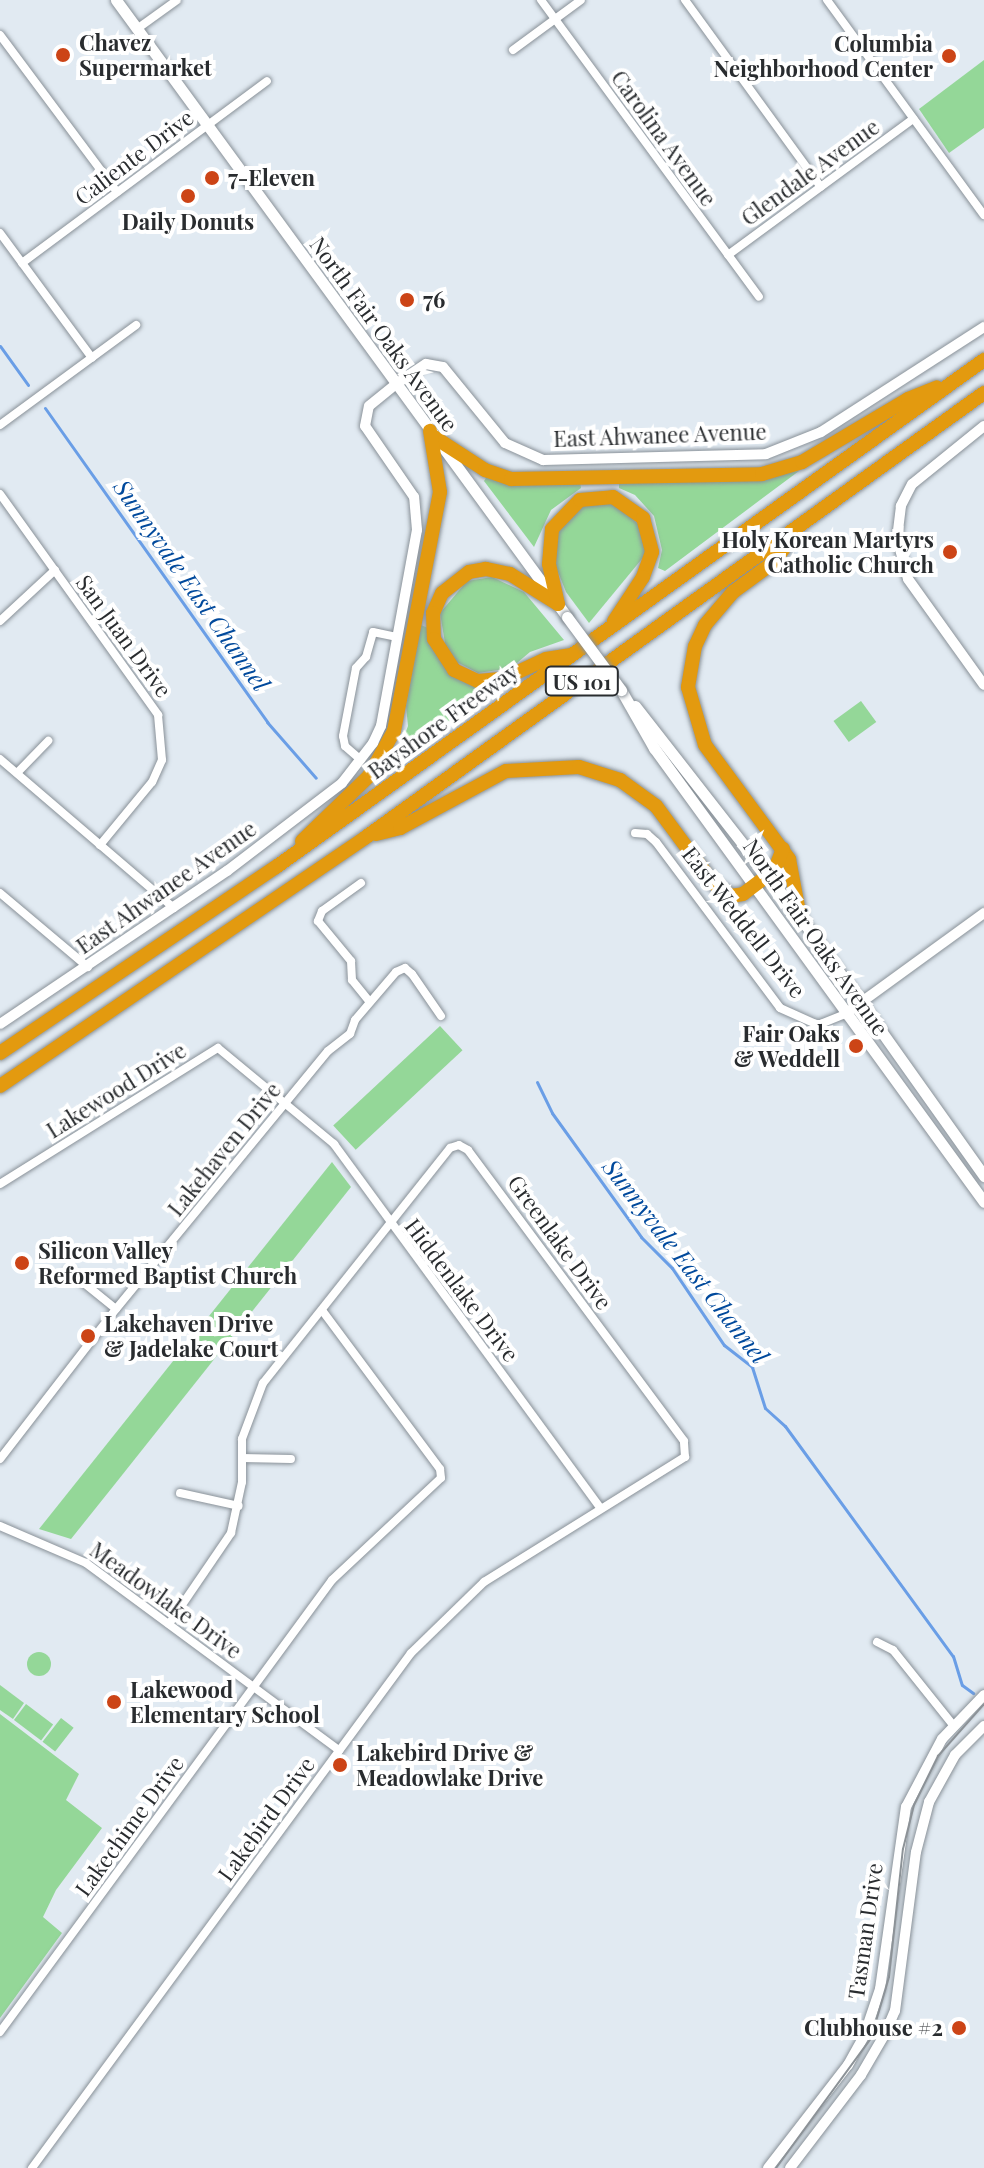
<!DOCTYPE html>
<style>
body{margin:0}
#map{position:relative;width:984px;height:2168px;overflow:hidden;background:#e1eaf2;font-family:"Playfair Display",serif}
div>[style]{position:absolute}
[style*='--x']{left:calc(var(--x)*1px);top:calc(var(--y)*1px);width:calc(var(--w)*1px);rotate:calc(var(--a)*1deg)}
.green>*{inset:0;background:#94d798;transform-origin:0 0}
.round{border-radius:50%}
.stream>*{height:3px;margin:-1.5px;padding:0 1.5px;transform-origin:1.5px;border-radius:1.5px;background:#6a9ee6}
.roads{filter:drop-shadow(0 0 2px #899198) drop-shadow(0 0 2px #899198)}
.minor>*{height:8px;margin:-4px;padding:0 4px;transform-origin:4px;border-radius:4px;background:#fff}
.tertiary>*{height:10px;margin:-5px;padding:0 5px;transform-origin:5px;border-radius:5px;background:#fff}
.secondary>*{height:11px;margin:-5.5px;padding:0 5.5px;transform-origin:5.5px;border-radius:5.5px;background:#fff}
.motorway>*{height:14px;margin:-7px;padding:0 7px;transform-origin:7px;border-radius:7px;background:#e39a0f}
.tram>*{height:2px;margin:-1px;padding:0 1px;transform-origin:1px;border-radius:1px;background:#8c9297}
.bridges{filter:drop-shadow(0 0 2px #899198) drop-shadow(0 0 2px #899198)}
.secondary-bridge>*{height:11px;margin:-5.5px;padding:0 5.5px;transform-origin:5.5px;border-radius:5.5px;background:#fff}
.dots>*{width:22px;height:22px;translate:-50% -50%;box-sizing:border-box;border:4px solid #fff;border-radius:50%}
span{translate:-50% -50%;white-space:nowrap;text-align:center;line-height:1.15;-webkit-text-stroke:8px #fff;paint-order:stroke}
.shield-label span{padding:2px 6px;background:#fff;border:2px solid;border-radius:6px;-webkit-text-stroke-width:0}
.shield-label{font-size:20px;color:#292c2f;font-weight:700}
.poi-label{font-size:22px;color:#292c2f;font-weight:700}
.left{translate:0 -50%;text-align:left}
.right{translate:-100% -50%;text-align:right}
.street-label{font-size:22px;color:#292c2f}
.water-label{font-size:24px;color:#00499c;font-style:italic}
</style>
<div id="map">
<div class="green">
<div style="clip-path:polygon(984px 60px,984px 128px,949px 153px,919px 109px)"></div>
<div style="clip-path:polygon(799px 471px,665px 571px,658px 568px,662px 550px,654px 516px,635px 495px,619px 488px,619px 480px,714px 482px)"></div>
<div style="clip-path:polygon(488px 475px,580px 481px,581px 488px,551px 510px,534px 547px,484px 481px)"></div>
<div style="clip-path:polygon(583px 501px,610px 501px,629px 516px,640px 526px,646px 554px,589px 623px,566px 592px,554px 562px,559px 525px)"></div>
<div style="clip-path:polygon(492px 577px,524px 592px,564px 640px,530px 652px,511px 668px,478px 673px,455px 661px,446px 649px,440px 613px,467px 581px)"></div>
<div style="clip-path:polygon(421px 625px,428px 628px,431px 647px,489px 687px,479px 703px,394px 764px,408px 726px,406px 706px)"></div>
<div style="left:861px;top:701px;width:26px;height:34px;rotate:54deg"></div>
<div style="left:440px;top:1026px;width:33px;height:146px;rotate:47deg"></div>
<div style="clip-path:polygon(332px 1162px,351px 1187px,115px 1484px,71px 1539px,39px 1529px)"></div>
<div class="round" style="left:27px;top:1652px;width:24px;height:24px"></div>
<div style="clip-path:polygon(0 1685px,24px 1703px,13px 1719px,0 1710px)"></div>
<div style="left:26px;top:1704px;width:34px;height:20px;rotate:37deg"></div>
<div style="clip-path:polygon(0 1714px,79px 1774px,66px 1800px,102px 1828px,56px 1890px,43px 1917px,62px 1933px,0 2018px)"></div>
<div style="left:61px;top:1718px;width:16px;height:30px;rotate:38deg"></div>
</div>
<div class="stream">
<div style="--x:0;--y:346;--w:48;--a:54.3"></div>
<div style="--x:45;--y:408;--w:385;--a:54.7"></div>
<div style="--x:267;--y:722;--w:74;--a:48.8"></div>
<div style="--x:537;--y:1082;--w:34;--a:64"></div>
<div style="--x:552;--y:1113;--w:153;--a:54.3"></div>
<div style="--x:641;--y:1237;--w:44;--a:45"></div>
<div style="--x:672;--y:1268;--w:93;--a:56"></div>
<div style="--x:724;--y:1345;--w:36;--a:38"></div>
<div style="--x:752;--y:1367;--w:43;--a:72.4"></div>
<div style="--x:765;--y:1408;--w:27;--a:42"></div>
<div style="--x:785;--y:1426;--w:285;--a:53.9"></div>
<div style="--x:953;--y:1656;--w:30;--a:73"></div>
<div style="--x:962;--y:1685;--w:14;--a:36"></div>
</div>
<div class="roads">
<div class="minor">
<div style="--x:541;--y:0;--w:368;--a:53.7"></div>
<div style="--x:685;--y:0;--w:231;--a:54"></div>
<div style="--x:827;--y:0;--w:266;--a:53.9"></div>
<div style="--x:137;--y:29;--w:49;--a:-35.9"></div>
<div style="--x:0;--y:35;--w:196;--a:53.3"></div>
<div style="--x:513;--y:50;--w:84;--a:-36.3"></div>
<div style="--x:0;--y:233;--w:155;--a:53.6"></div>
<div style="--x:728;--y:255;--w:230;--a:-36.3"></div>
<div style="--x:22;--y:263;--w:305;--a:-36.6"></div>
<div style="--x:0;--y:425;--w:169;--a:-36.3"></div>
<div style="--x:0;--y:494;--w:272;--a:54.4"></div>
<div style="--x:158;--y:715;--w:45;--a:84.9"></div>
<div style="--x:162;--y:760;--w:24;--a:114"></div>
<div style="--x:152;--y:782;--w:82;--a:129.5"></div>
<div style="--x:0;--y:621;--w:75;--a:-42.8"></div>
<div style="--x:0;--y:759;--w:229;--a:40.6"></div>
<div style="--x:361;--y:760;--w:21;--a:-139"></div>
<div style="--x:345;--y:746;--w:10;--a:-101"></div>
<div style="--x:343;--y:736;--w:69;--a:-79.2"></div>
<div style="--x:356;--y:668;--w:15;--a:-48"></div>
<div style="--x:366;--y:657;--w:26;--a:-74"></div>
<div style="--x:373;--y:632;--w:25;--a:12"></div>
<div style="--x:17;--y:773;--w:45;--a:-45.9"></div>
<div style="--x:635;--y:833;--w:12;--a:5"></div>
<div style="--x:647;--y:834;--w:12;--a:42"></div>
<div style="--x:656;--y:842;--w:207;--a:53.2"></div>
<div style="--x:780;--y:1008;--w:42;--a:24.1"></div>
<div style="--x:818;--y:1025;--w:29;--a:-22"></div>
<div style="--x:361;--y:883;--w:48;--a:144.3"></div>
<div style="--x:322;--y:911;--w:11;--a:112"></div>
<div style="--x:318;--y:921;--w:52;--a:50.5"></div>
<div style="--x:351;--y:961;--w:19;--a:87"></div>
<div style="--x:352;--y:980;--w:28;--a:51"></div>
<div style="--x:0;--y:893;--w:115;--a:40.1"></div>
<div style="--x:0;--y:1184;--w:257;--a:-32"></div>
<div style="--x:218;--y:1048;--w:151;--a:39.6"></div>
<div style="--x:334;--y:1144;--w:450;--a:53.8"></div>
<div style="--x:69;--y:1271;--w:60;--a:39"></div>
<div style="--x:242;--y:1458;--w:49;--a:1.2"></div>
<div style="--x:0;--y:1459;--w:190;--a:-52.3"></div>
<div style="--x:116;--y:1309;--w:334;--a:-50.6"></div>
<div style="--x:328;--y:1051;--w:28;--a:-38"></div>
<div style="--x:350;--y:1034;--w:15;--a:-70"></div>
<div style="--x:355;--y:1020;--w:63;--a:-49.5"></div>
<div style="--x:396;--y:972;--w:10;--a:-24"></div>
<div style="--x:405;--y:968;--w:9;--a:41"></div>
<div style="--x:412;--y:974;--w:51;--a:55.4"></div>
<div style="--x:180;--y:1493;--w:60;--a:12.4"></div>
<div style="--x:0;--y:1526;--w:94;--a:23.3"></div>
<div style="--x:86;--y:1563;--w:315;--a:36.5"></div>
<div style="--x:877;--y:1642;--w:18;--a:27"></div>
<div style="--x:893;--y:1650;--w:96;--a:51.3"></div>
<div style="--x:0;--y:2032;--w:561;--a:-53.7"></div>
<div style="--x:332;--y:1580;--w:149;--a:-43.1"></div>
<div style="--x:441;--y:1478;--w:9;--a:-96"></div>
<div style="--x:440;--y:1469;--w:198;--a:-126.6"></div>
<div style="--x:32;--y:2168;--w:639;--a:-53.65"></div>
<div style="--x:411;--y:1653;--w:102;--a:-44.2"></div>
<div style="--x:484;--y:1582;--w:237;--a:-31.9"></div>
<div style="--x:685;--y:1457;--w:16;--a:-94"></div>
<div style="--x:684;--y:1441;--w:362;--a:-126.6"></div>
<div style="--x:468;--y:1150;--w:10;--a:-151"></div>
<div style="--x:459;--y:1145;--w:9;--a:162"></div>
<div style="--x:450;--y:1148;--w:300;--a:128.5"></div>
<div style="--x:263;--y:1383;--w:60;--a:110.6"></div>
<div style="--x:242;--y:1439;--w:43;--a:90"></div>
<div style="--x:242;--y:1482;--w:52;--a:102.2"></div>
<div style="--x:231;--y:1533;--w:110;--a:124.3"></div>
</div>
<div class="tertiary">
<div style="--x:984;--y:426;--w:92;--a:141.1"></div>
<div style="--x:912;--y:484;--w:25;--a:117"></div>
<div style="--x:901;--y:506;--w:32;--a:97"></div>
<div style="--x:897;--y:538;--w:42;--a:75"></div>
<div style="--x:908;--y:579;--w:130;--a:54.4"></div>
<div style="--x:845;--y:1014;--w:172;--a:-36"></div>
<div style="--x:0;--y:1024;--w:274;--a:-34"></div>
<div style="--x:227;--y:871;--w:145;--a:-37.4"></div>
<div style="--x:342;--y:783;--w:51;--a:-52.2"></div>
<div style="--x:373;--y:743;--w:19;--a:-65"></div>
<div style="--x:381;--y:726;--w:199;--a:-79.6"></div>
<div style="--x:417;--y:530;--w:33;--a:-95"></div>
<div style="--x:414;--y:497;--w:86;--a:-124.6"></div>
<div style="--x:365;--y:426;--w:20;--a:-79"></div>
<div style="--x:369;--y:406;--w:35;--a:-39"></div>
<div style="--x:396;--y:384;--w:36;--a:-34"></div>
<div style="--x:426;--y:364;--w:17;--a:10"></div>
<div style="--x:443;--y:367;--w:98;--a:50.8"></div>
<div style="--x:505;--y:443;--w:42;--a:24.1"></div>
<div style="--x:543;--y:460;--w:223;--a:-1.5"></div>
<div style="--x:766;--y:454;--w:59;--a:-21.8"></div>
<div style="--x:821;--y:432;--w:194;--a:-32.8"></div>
<div style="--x:768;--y:2168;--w:130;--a:-52.2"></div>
<div style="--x:848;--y:2065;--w:33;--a:-61"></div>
<div style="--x:864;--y:2036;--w:50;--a:-71.2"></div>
<div style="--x:880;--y:1989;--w:184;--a:-81.9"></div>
<div style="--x:906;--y:1807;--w:77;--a:-62.1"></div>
<div style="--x:942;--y:1739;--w:61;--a:-46.3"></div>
<div style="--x:790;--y:2168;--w:117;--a:-52.6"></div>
<div style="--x:861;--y:2075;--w:48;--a:-59.7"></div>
<div style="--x:885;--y:2034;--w:25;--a:-67"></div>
<div style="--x:895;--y:2011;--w:160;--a:-82.5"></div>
<div style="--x:916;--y:1852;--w:52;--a:-75.4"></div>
<div style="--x:929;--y:1802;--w:54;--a:-61"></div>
<div style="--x:955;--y:1755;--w:41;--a:-45"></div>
</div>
<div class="secondary">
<div style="--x:116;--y:0;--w:764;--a:53.83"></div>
<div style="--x:621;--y:690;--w:67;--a:60.4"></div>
<div style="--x:654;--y:748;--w:561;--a:53.99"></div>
<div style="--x:635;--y:706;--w:268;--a:52"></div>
<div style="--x:800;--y:917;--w:318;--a:54.6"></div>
</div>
<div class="motorway">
<div style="--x:434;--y:437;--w:61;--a:32.9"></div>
<div style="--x:485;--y:470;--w:28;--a:19"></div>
<div style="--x:511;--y:479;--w:251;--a:-1.1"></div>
<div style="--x:762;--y:474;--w:42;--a:-16.7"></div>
<div style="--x:802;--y:462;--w:123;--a:-30.7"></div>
<div style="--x:908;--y:399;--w:31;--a:-22"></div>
<div style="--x:792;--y:537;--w:31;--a:126"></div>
<div style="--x:774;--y:562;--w:51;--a:143.8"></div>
<div style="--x:733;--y:592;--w:43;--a:130.3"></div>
<div style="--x:705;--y:625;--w:23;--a:115"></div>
<div style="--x:695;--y:646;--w:42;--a:99.7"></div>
<div style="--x:688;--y:687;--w:60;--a:73.7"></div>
<div style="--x:705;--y:745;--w:142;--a:53.6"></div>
<div style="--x:789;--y:859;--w:59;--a:79.3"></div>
<div style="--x:558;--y:604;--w:57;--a:-148"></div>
<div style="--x:510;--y:574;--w:25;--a:-168"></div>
<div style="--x:486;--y:569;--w:17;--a:170"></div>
<div style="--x:469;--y:572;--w:34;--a:142"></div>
<div style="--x:442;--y:593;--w:22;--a:114"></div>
<div style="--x:433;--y:613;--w:26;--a:88"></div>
<div style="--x:434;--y:639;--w:37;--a:57"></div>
<div style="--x:454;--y:670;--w:26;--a:25"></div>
<div style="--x:478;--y:681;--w:25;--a:-5"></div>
<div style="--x:503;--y:679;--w:47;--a:-24.9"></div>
<div style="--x:546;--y:659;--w:24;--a:-9"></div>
<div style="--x:558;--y:604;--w:41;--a:-102.7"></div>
<div style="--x:549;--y:564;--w:35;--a:-85"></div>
<div style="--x:552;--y:529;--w:40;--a:-46"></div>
<div style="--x:580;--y:500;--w:33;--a:-5"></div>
<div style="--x:613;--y:497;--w:37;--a:35"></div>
<div style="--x:643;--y:518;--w:35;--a:75"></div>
<div style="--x:652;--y:552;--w:27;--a:110"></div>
<div style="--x:643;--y:577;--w:53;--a:123.4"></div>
<div style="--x:376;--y:834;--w:25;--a:-14"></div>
<div style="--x:400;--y:828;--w:120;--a:-28.3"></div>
<div style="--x:506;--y:771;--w:73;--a:-3.1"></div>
<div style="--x:579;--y:767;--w:43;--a:17.6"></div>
<div style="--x:620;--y:780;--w:44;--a:35.8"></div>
<div style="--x:656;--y:806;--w:96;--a:53.5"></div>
<div style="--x:713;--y:883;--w:22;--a:36"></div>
<div style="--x:731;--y:896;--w:12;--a:-9"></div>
<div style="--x:743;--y:894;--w:39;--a:-37"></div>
<div style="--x:774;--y:871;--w:24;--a:-68"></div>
<div style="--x:302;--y:841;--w:93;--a:-44.1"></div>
<div style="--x:369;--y:776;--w:51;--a:-60.9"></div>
<div style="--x:394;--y:731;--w:243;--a:-79.1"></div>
<div style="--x:440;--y:492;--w:62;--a:-99.3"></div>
<div style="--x:0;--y:1053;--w:333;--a:-34"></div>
<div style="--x:276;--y:867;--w:871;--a:-35.61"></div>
<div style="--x:0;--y:1086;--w:443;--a:-34.2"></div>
<div style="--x:366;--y:837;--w:761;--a:-35.7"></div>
</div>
</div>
<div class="tram">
<div style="--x:776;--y:2168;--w:161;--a:-53.8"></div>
<div style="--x:871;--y:2038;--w:64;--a:-73.6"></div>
<div style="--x:889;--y:1977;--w:129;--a:-83.8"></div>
<div style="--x:903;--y:1849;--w:45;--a:-76"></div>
<div style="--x:914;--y:1805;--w:55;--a:-63.9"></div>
<div style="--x:938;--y:1756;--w:69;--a:-48.5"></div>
</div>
<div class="bridges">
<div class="secondary-bridge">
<div style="--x:567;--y:617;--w:91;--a:53.5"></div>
</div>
</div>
<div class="dots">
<div style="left:63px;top:55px;background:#cc4416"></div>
<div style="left:949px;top:56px;background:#cc4416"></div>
<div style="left:212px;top:178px;background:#cc4416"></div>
<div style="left:188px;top:196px;background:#cc4416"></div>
<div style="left:407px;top:300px;background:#cc4416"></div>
<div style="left:950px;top:552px;background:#cc4416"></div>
<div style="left:856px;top:1046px;background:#cc4416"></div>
<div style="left:22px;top:1263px;background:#cc4416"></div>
<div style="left:88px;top:1336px;background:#cc4416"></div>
<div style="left:114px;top:1702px;background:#cc4416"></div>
<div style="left:340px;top:1765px;background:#cc4416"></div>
<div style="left:959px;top:2028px;background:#cc4416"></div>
</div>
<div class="shield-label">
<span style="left:582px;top:681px">US 101</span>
</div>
<div class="poi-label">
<span class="left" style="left:79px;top:55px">Chavez<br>Supermarket</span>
<span class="right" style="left:933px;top:56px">Columbia<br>Neighborhood Center</span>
<span class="left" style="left:228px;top:178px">7-Eleven</span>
<span style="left:188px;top:222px">Daily Donuts</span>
<span class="left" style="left:423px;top:300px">76</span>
<span class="right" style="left:934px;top:552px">Holy Korean Martyrs<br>Catholic Church</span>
<span class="right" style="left:840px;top:1046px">Fair Oaks<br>&amp; Weddell</span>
<span class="left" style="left:38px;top:1263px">Silicon Valley<br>Reformed Baptist Church</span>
<span class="left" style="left:104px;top:1336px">Lakehaven Drive<br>&amp; Jadelake Court</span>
<span class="left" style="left:130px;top:1702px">Lakewood<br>Elementary School</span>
<span class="left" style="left:356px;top:1765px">Lakebird Drive &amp;<br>Meadowlake Drive</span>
<span class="right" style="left:943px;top:2028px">Clubhouse #2</span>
</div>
<div class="street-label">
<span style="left:664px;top:138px;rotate:54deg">Carolina Avenue</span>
<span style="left:134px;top:157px;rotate:-37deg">Caliente Drive</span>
<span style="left:810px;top:172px;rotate:-36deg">Glendale Avenue</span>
<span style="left:384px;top:334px;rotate:54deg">North Fair Oaks Avenue</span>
<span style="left:660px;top:435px;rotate:-2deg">East Ahwanee Avenue</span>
<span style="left:124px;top:636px;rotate:54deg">San Juan Drive</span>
<span style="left:443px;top:721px;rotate:-36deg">Bayshore Freeway</span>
<span style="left:166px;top:887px;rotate:-35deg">East Ahwanee Avenue</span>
<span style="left:744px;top:922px;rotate:52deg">East Weddell Drive</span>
<span style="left:816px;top:937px;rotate:55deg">North Fair Oaks Avenue</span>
<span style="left:116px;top:1090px;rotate:-32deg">Lakewood Drive</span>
<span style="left:224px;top:1149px;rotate:-51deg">Lakehaven Drive</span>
<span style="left:560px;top:1242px;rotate:54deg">Greenlake Drive</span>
<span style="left:462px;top:1290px;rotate:53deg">Hiddenlake Drive</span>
<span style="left:166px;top:1600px;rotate:36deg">Meadowlake Drive</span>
<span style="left:266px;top:1819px;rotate:-54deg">Lakebird Drive</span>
<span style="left:129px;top:1826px;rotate:-54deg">Lakechime Drive</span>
<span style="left:865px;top:1931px;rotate:-82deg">Tasman Drive</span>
</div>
<div class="water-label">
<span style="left:192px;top:585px;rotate:55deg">Sunnyvale East Channel</span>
<span style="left:686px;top:1261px;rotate:52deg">Sunnyvale East Channel</span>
</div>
</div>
